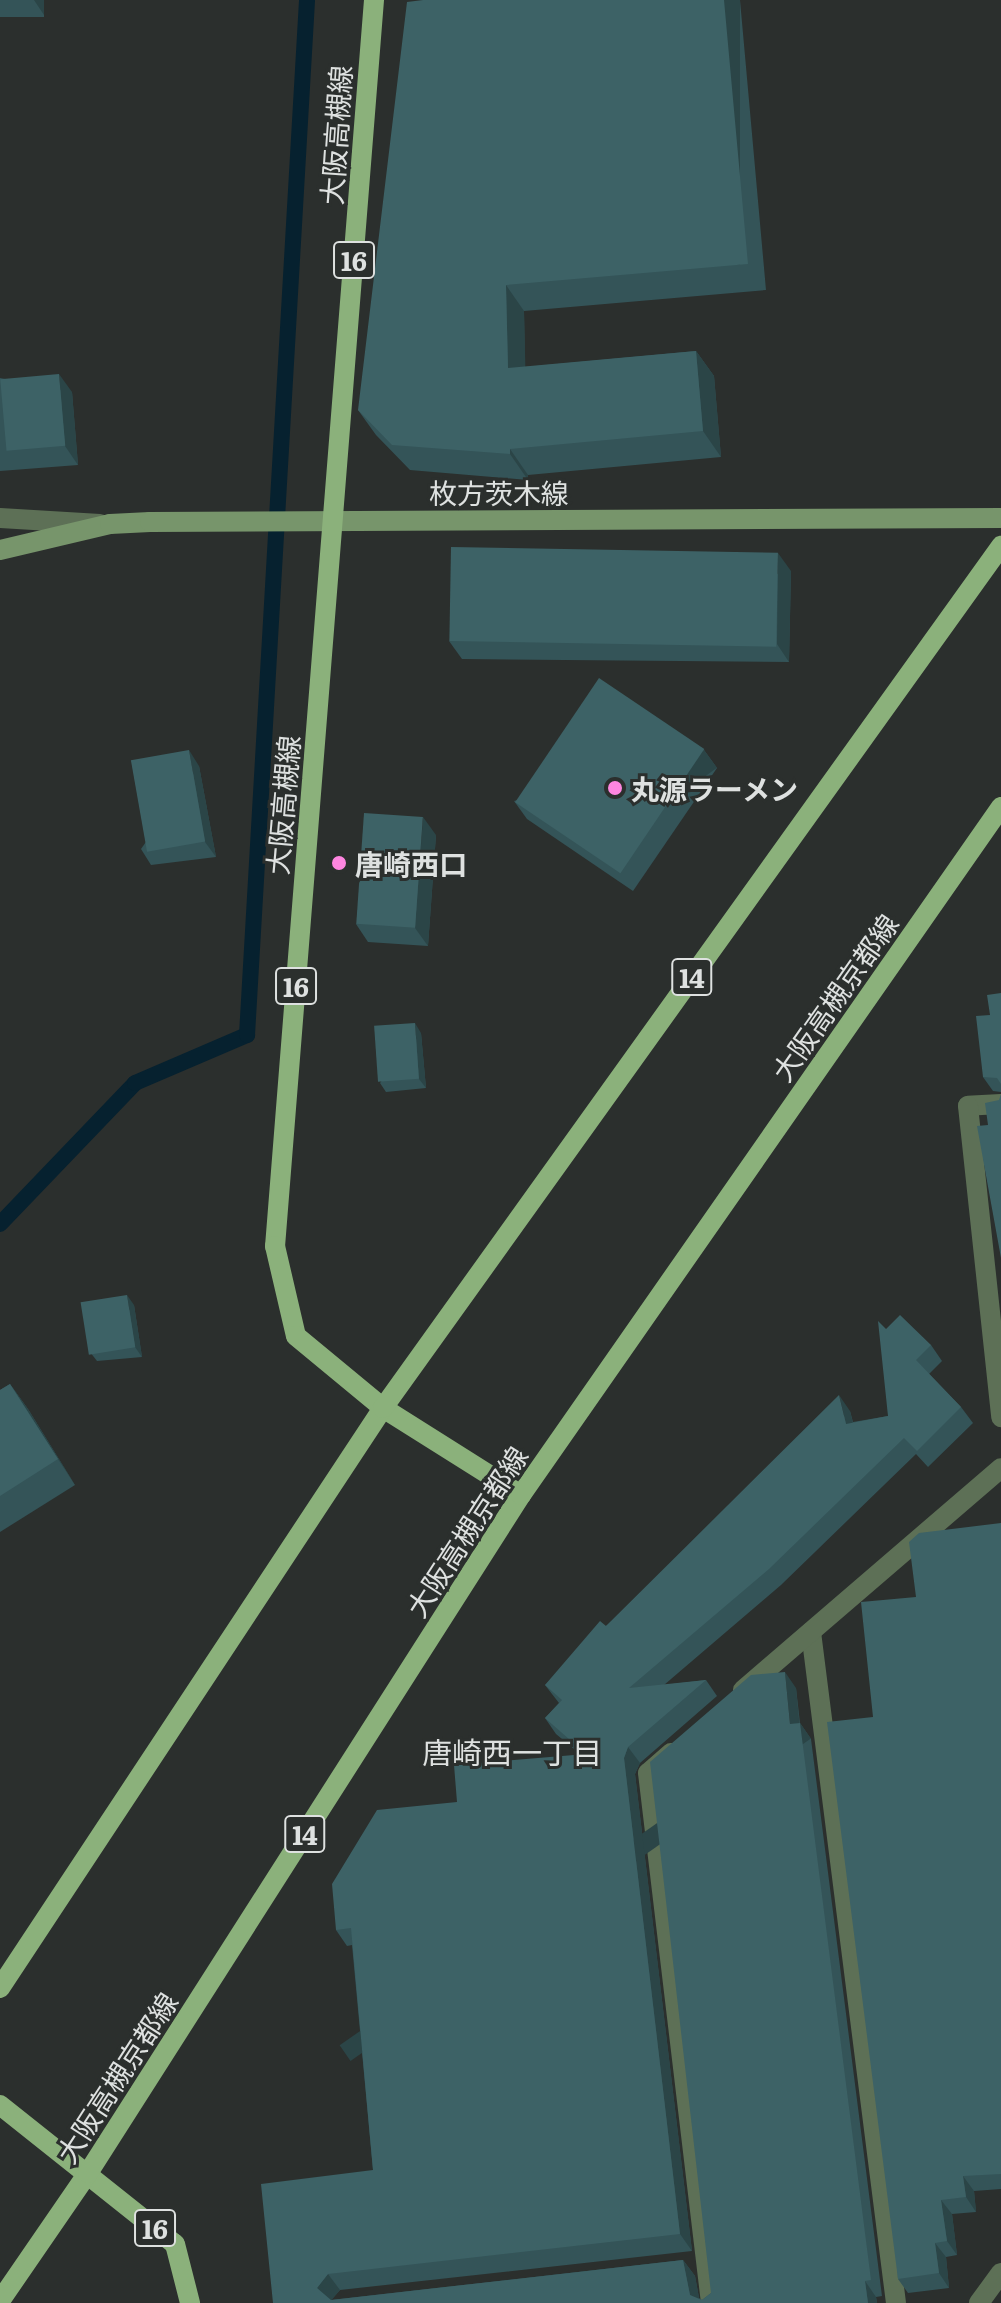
<!DOCTYPE html>
<meta charset="utf-8">
<style>
body{margin:0}
#map{position:relative;width:1001px;height:2303px;overflow:hidden;background:#2b2f2d;font-family:Literata,"Noto Sans JP",serif}
div>[style]{position:absolute}
[style*='--x']{left:calc(var(--x)*1px);top:calc(var(--y)*1px);width:calc(var(--w)*1px);rotate:calc(var(--a)*1deg)}
.stream>*{height:16px;margin:-8px;padding:0 8px;transform-origin:8px;border-radius:8px;background:#06212f}
.minor>*{height:20px;margin:-10px;padding:0 10px;transform-origin:10px;border-radius:10px;background:#5d7056}
.tertiary>*{height:20px;margin:-10px;padding:0 10px;transform-origin:10px;border-radius:10px;background:#5d7056}
.secondary>*{height:20px;margin:-10px;padding:0 10px;transform-origin:10px;border-radius:10px;background:#77956b}
.primary>*{height:20px;margin:-10px;padding:0 10px;transform-origin:10px;border-radius:10px;background:#8bb17b}
.wall>*{inset:0;background:#345458;transform-origin:0 0}
.shaded-wall>*{inset:0;background:#2b4547;transform-origin:0 0}
.building>*{inset:0;background:#3d6266;transform-origin:0 0}
.dots>*{width:22px;height:22px;translate:-50% -50%;box-sizing:border-box;border:4px solid #2b2f2d;border-radius:50%}
span{translate:-50% -50%;white-space:nowrap;text-align:center;line-height:1.15;-webkit-text-stroke:6px #2b2f2d;paint-order:stroke}
.shield-label span{padding:2px 6px;background:#2b2f2d;border:2px solid;border-radius:6px;-webkit-text-stroke-width:0}
.shield-label{font-size:26px;color:#dee1e0;font-weight:700}
.street-label{font-size:28px;color:#dee1e0}
.poi-label{font-size:28px;color:#dee1e0;font-weight:700}
.left{translate:0 -50%;text-align:left}
.neighbourhood-label{font-size:30px;color:#dee1e0}
</style>
<div id="map">
<div class="stream">
<div style="--x:0;--y:1224;--w:195;--a:-46.2"></div>
<div style="--x:135;--y:1083;--w:122;--a:-23.2"></div>
<div style="--x:247;--y:1035;--w:1037;--a:-86.68"></div>
</div>
<div class="minor">
<div style="--x:1001;--y:1104;--w:33;--a:177"></div>
<div style="--x:968;--y:1106;--w:313;--a:83.9"></div>
<div style="--x:811;--y:1632;--w:676;--a:82.78"></div>
<div style="--x:743;--y:1690;--w:340;--a:-40.7"></div>
<div style="--x:671;--y:1753;--w:30;--a:139"></div>
<div style="--x:648;--y:1773;--w:534;--a:83.22"></div>
<div style="--x:979;--y:2303;--w:37;--a:-54"></div>
</div>
<div class="tertiary">
<div style="--x:0;--y:518;--w:100;--a:3.4"></div>
</div>
<div class="secondary">
<div style="--x:0;--y:550;--w:113;--a:-13.3"></div>
<div style="--x:110;--y:524;--w:40;--a:-2.9"></div>
<div style="--x:150;--y:522;--w:851;--a:-0.27"></div>
</div>
<div class="primary">
<div style="--x:374;--y:0;--w:1250;--a:94.54"></div>
<div style="--x:275;--y:1246;--w:92;--a:76.9"></div>
<div style="--x:296;--y:1336;--w:113;--a:39.6"></div>
<div style="--x:383;--y:1408;--w:163;--a:32.2"></div>
<div style="--x:0;--y:1988;--w:695;--a:-56.56"></div>
<div style="--x:383;--y:1408;--w:1061;--a:-54.36"></div>
<div style="--x:0;--y:2105;--w:223;--a:38.5"></div>
<div style="--x:175;--y:2244;--w:61;--a:75.7"></div>
<div style="--x:0;--y:2301;--w:155;--a:-55.5"></div>
<div style="--x:88;--y:2173;--w:804;--a:-57.44"></div>
<div style="--x:521;--y:1495;--w:839;--a:-55.1"></div>
</div>
<div class="wall">
<div style="left:0;top:0;width:44px;height:17px"></div>
<div style="clip-path:polygon(740px 0,766px 290px,524px 311px,525px 367px,696px 351px,714px 376px,721px 457px,528px 475px,528px 480px,410px 470px,376px 435px,358px 410px)"></div>
<div style="clip-path:polygon(0 378px,72px 392px,78px 465px,0 471px)"></div>
<div style="clip-path:polygon(791px 571px,789px 662px,462px 659px,449px 641px)"></div>
<div style="clip-path:polygon(704px 750px,717px 768px,633px 891px,527px 819px,514px 801px)"></div>
<div style="clip-path:polygon(199px 766px,216px 857px,151px 865px,141px 849px)"></div>
<div style="clip-path:polygon(436px 835px,428px 946px,368px 942px,356px 924px)"></div>
<div style="clip-path:polygon(1001px 993px,1001px 1092px,993px 1091px,983px 1077px)"></div>
<div style="clip-path:polygon(421px 1033px,426px 1088px,386px 1092px,380px 1083px)"></div>
<div style="clip-path:polygon(134px 1305px,142px 1357px,97px 1361px,90px 1352px)"></div>
<div style="clip-path:polygon(886px 1329px,931px 1345px,942px 1361px,929px 1374px,961px 1407px,973px 1423px,928px 1467px,916px 1454px,781px 1585px,664px 1685px,706px 1680px,717px 1696px,640px 1763px,635px 1774px,692px 2251px,340px 2290px,331px 2300px,683px 2260px,695px 2276px,699px 2298px,702px 2300px,711px 2293px,796px 1688px,800px 1723px,811px 1739px,882px 2296px,876px 2297px,877px 2303px,273px 2303px,373px 2170px,352px 1945px,347px 1946px,336px 1930px,457px 1802px,580px 1754px,556px 1734px,545px 1718px,559px 1703px,545px 1685px,606px 1626px,850px 1411px,853px 1422px,888px 1416px)"></div>
<div style="clip-path:polygon(10px 1384px,28px 1409px,75px 1485px,0 1532px,0 1390px)"></div>
<div style="clip-path:polygon(1001px 1523px,1001px 2189px,974px 2191px,976px 2212px,952px 2214px,957px 2255px,946px 2257px,949px 2288px,908px 2293px,898px 2279px,873px 1717px,916px 1597px)"></div>
</div>
<div class="shaded-wall">
<div style="clip-path:polygon(34px 0,44px 0,44px 15px)"></div>
<div style="left:724px;top:0;width:16px;height:265px"></div>
<div style="clip-path:polygon(506px 285px,524px 311px,526px 394px,508px 368px)"></div>
<div style="clip-path:polygon(696px 351px,714px 376px,721px 457px,703px 431px)"></div>
<div style="clip-path:polygon(59px 374px,72px 392px,78px 465px,65px 446px)"></div>
<div style="clip-path:polygon(510px 449px,528px 475px,528px 480px,510px 454px)"></div>
<div style="clip-path:polygon(778px 553px,791px 571px,789px 662px,777px 644px)"></div>
<div style="clip-path:polygon(189px 750px,199px 766px,216px 857px,205px 842px)"></div>
<div style="left:704px;top:750px;width:22px;height:149px;rotate:54deg"></div>
<div style="clip-path:polygon(423px 817px,436px 835px,428px 946px,415px 928px)"></div>
<div style="clip-path:polygon(415px 1023px,421px 1033px,426px 1088px,419px 1079px)"></div>
<div style="clip-path:polygon(127px 1295px,134px 1305px,142px 1357px,135px 1347px)"></div>
<div style="clip-path:polygon(10px 1384px,28px 1409px,75px 1485px,58px 1459px)"></div>
<div style="clip-path:polygon(839px 1395px,850px 1411px,857px 1440px,846px 1424px)"></div>
<div style="clip-path:polygon(785px 1672px,796px 1688px,801px 1740px,790px 1724px)"></div>
<div style="left:800px;top:1723px;width:19px;height:562px;rotate:55deg"></div>
<div style="clip-path:polygon(628px 1747px,640px 1763px,635px 1774px,692px 2251px,680px 2234px,624px 1758px)"></div>
<div style="clip-path:polygon(963px 2176px,974px 2191px,976px 2212px,966px 2197px)"></div>
<div style="clip-path:polygon(941px 2200px,952px 2214px,957px 2255px,947px 2241px)"></div>
<div style="clip-path:polygon(935px 2243px,946px 2257px,949px 2288px,939px 2273px)"></div>
<div style="clip-path:polygon(683px 2260px,695px 2276px,700px 2303px,690px 2295px)"></div>
<div style="clip-path:polygon(328px 2274px,340px 2290px,329px 2303px,317px 2288px)"></div>
<div style="clip-path:polygon(865px 2281px,876px 2297px,877px 2303px,868px 2303px)"></div>
</div>
<div class="building">
<div style="clip-path:polygon(423px 0,724px 0,748px 264px,506px 285px,508px 368px,696px 351px,703px 431px,510px 449px,510px 454px,392px 445px,358px 410px,407px 2px)"></div>
<div style="left:59px;top:374px;width:72px;height:59px;rotate:85deg"></div>
<div style="left:451px;top:547px;width:327px;height:94px;rotate:1deg"></div>
<div style="left:599px;top:678px;width:127px;height:150px;rotate:34deg"></div>
<div style="left:189px;top:750px;width:93px;height:59px;rotate:80deg"></div>
<div style="left:364px;top:813px;width:59px;height:111px;rotate:4deg"></div>
<div style="clip-path:polygon(1001px 993px,1001px 1084px,997px 1078px,983px 1077px,976px 1016px,990px 1015px,987px 995px)"></div>
<div style="left:415px;top:1023px;width:56px;height:41px;rotate:86deg"></div>
<div style="clip-path:polygon(1001px 1094px,1001px 1258px,977px 1126px,988px 1125px,985px 1103px,999px 1100px)"></div>
<div style="left:127px;top:1295px;width:53px;height:47px;rotate:81deg"></div>
<div style="clip-path:polygon(900px 1315px,931px 1345px,916px 1360px,961px 1407px,917px 1451px,904px 1438px,769px 1569px,629px 1688px,706px 1680px,628px 1747px,624px 1758px,680px 2234px,328px 2274px,317px 2288px,331px 2300px,683px 2260px,690px 2295px,702px 2300px,711px 2293px,650px 1762px,751px 1675px,785px 1672px,790px 1724px,800px 1723px,871px 2280px,865px 2281px,868px 2303px,273px 2303px,261px 2184px,373px 2170px,351px 1928px,336px 1930px,332px 1884px,377px 1810px,457px 1802px,454px 1765px,586px 1754px,545px 1718px,562px 1700px,545px 1685px,600px 1621px,606px 1626px,839px 1395px,846px 1424px,888px 1416px,878px 1321px,886px 1329px)"></div>
<div style="clip-path:polygon(10px 1384px,58px 1459px,0 1496px,0 1390px)"></div>
<div style="clip-path:polygon(1001px 1523px,1001px 2174px,963px 2176px,966px 2197px,941px 2200px,947px 2241px,935px 2243px,939px 2273px,898px 2279px,827px 1722px,873px 1717px,861px 1602px,916px 1597px,909px 1542px,919px 1533px)"></div>
</div>
<div class="dots">
<div style="left:615px;top:788px;background:#fe86e0"></div>
<div style="left:339px;top:863px;background:#fe86e0"></div>
</div>
<div class="shield-label">
<span style="left:354px;top:260px">16</span>
<span style="left:692px;top:977px">14</span>
<span style="left:296px;top:986px">16</span>
<span style="left:305px;top:1834px">14</span>
<span style="left:155px;top:2228px">16</span>
</div>
<div class="street-label">
<span style="left:335px;top:135px;rotate:-86deg">大阪高槻線</span>
<span style="left:499px;top:492px">枚方茨木線</span>
<span style="left:282px;top:805px;rotate:-85deg">大阪高槻線</span>
<span style="left:834px;top:997px;rotate:-55deg">大阪高槻京都線</span>
<span style="left:466px;top:1531px;rotate:-57deg">大阪高槻京都線</span>
<span style="left:116px;top:2077px;rotate:-57deg">大阪高槻京都線</span>
</div>
<div class="poi-label">
<span class="left" style="left:631px;top:788px">丸源ラーメン</span>
<span class="left" style="left:355px;top:863px">唐崎西口</span>
</div>
<div class="neighbourhood-label">
<span style="left:512px;top:1751px">唐崎西一丁目</span>
</div>
</div>
